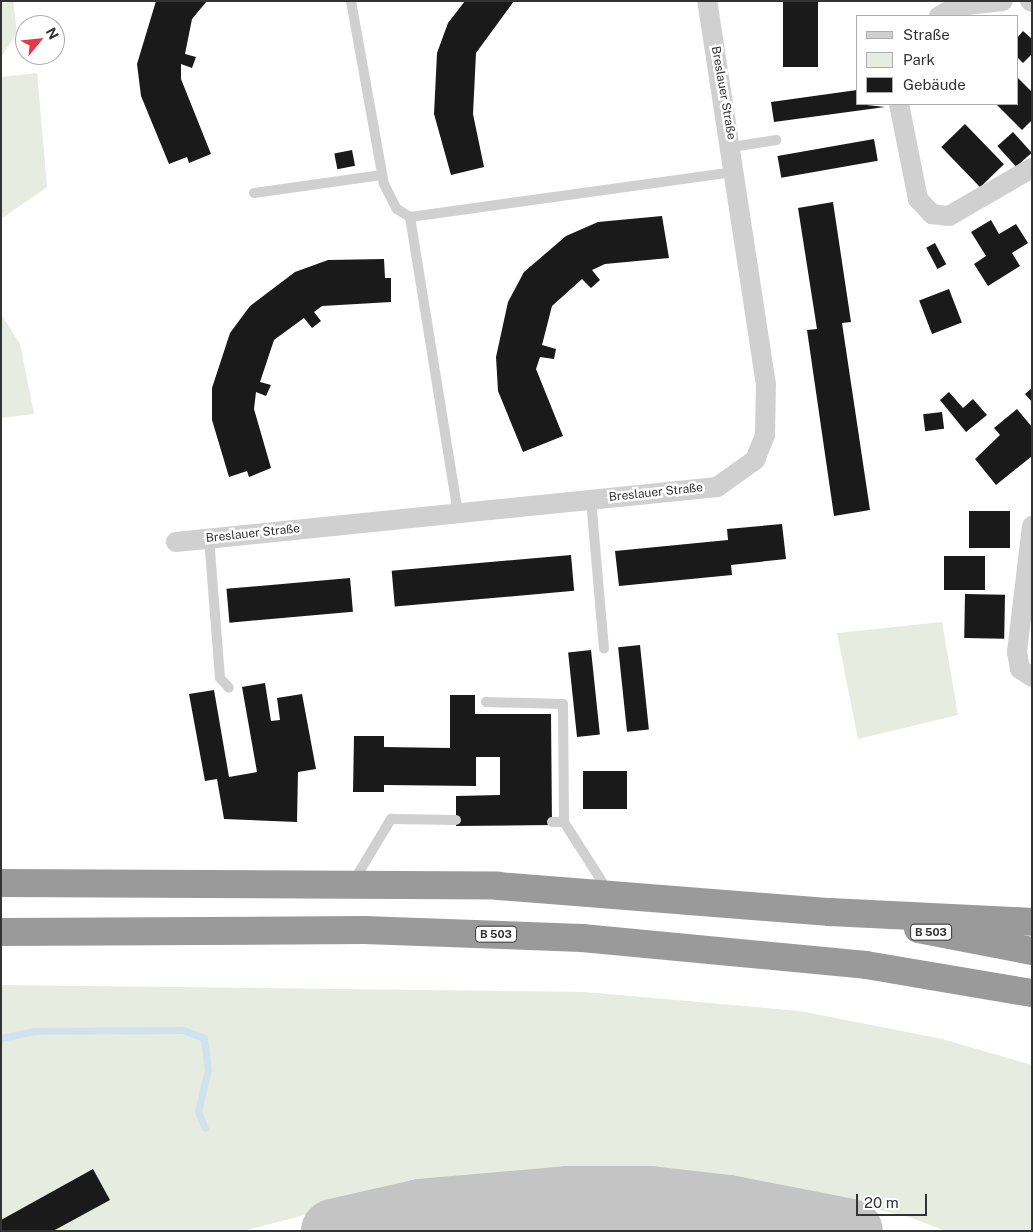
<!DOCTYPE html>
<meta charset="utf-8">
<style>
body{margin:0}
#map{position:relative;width:1033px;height:1232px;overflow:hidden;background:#fff;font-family:"Public Sans",sans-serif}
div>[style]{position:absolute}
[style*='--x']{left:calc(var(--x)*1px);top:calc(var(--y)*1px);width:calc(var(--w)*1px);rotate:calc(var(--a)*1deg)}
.green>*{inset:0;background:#e6ecdf}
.stream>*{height:7px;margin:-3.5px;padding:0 3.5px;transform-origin:3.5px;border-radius:3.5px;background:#cfe2ee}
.taxiway>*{height:64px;margin:-32px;padding:0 32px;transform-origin:32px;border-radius:32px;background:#c4c4c4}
.building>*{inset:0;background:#1a1a1a;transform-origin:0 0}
.lane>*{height:10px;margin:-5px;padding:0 5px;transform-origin:5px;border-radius:5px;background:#d0d0d0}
.street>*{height:20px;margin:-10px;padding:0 10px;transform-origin:10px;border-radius:10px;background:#d0d0d0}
.highway>*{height:28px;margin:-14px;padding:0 14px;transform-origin:14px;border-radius:14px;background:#9a9a9a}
span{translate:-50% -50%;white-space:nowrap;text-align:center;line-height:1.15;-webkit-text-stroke:5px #fff;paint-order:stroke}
.shield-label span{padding:1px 4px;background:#fff;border:1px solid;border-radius:4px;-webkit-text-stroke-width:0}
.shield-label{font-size:11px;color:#333;font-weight:700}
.street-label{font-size:12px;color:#333}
.frame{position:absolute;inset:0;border:2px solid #333;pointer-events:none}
.legend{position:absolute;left:856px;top:15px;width:162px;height:90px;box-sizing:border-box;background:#fff;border:1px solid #adadad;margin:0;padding:6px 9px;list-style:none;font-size:15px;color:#333}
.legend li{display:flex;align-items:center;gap:10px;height:25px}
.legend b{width:25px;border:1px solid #adadad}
.north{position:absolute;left:15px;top:15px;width:50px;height:50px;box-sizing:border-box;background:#fff;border:1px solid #adadad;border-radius:50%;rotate:62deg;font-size:14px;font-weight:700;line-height:20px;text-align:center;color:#333}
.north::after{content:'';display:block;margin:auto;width:18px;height:22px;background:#e63946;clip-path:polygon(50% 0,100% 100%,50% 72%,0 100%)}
.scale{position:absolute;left:856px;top:1194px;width:71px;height:22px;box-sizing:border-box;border:2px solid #333;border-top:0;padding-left:6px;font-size:15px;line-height:18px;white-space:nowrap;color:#333;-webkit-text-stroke:4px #fff;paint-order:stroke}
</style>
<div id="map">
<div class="green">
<div style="clip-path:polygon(13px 1px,17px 33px,1px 57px,1px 4px)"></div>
<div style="clip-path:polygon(37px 73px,47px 187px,1px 219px,1px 77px)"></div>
<div style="clip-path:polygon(1px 314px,20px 344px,34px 414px,1px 418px)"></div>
<div style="clip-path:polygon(942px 622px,958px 715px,858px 739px,837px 633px)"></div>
<div style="clip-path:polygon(1px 985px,585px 992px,800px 1011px,942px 1039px,1032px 1065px,1032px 1231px,946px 1231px,909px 1217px,740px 1177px,609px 1170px,450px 1177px,243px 1231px,1px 1231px)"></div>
<div style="clip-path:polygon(604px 1226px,707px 1231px,501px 1231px,517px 1229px)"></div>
</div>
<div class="stream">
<div style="--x:1;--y:1038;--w:35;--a:-12"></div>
<div style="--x:35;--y:1031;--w:148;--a:-0.4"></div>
<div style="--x:183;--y:1030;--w:22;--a:21"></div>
<div style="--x:204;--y:1038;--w:32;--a:83"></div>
<div style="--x:208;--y:1070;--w:42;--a:103.7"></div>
<div style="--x:198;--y:1111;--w:18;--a:68"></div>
</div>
<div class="taxiway">
<div style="--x:333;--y:1231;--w:89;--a:-12.9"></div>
<div style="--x:420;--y:1211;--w:150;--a:-5"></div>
<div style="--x:569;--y:1198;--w:81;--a:0"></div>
<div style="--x:650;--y:1198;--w:79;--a:6.6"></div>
<div style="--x:728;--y:1207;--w:125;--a:11"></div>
</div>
<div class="building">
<div style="clip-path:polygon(156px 1px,207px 1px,192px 19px,185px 54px,196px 57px,192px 68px,181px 64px,181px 79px,211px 154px,189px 163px,187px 157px,169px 164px,141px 96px,137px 64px)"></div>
<div style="clip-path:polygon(465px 1px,514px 1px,476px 53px,473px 114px,484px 167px,451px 175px,434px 114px,437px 53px,448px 23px)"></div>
<div style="left:783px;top:1px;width:35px;height:66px"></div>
<div style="clip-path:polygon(1023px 31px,1032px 39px,1032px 54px,1023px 63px,1017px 57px,1017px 38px)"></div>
<div style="clip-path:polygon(1017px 77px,1032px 92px,1032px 120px,1022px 130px,996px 104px,1017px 104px)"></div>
<div style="clip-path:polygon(857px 90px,857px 104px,885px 107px,774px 122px,771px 102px)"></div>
<div style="left:965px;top:124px;width:56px;height:33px;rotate:46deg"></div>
<div style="left:1013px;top:132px;width:28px;height:21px;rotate:48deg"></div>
<div style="left:874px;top:139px;width:22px;height:98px;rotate:80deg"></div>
<div style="left:352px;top:150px;width:16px;height:18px;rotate:79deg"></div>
<div style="clip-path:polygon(833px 202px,851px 322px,842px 323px,870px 510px,834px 516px,807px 330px,817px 329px,798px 208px)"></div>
<div style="clip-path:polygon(662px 216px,669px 258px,605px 264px,592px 270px,600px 280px,591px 288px,582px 279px,552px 306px,542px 345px,556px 349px,554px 359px,540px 357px,536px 369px,563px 436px,523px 452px,498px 391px,496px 357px,508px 302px,524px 272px,566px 236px,598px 222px)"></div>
<div style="clip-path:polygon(991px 220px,999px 234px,1016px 224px,1028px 243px,1012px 253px,1020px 266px,988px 286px,974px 264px,986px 256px,971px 232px)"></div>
<div style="left:935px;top:243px;width:24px;height:10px;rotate:62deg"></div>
<div style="clip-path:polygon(384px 259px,385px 278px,391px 278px,391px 302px,322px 306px,314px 312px,321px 321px,312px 328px,304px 318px,274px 340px,260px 382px,271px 385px,266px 396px,256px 392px,254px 409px,271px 468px,249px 477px,247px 471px,229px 477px,212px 420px,212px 388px,230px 333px,250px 306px,295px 272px,328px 260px)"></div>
<div style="left:949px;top:289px;width:36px;height:32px;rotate:69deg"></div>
<div style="clip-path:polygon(1032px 388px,1032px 402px,1025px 394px)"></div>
<div style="clip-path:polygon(949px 392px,963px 408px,973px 399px,987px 415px,966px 432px,940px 400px)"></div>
<div style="clip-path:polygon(1017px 409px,1032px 427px,1032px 456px,996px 485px,975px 459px,1000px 435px,994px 428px)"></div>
<div style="left:942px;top:412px;width:17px;height:19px;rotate:83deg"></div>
<div style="left:969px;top:511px;width:41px;height:37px"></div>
<div style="clip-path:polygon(782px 524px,786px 559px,731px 565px,732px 575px,619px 586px,615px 551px,728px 540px,727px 529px)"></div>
<div style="left:571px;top:555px;width:36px;height:180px;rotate:85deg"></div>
<div style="left:944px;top:556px;width:41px;height:34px"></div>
<div style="left:350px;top:578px;width:34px;height:124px;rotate:85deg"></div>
<div style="left:965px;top:594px;width:40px;height:44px;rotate:1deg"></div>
<div style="left:640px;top:645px;width:85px;height:22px;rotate:84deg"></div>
<div style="left:591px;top:650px;width:85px;height:23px;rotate:84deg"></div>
<div style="clip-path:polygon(265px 683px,271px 721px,280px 720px,277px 698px,302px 694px,316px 769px,298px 772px,297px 822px,224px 819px,217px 779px,205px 781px,189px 694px,214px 690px,229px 777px,257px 772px,242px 687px)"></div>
<div style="clip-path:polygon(450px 695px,475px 695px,475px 714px,551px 714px,552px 825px,456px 826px,456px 796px,500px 795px,500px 757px,476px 757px,476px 786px,384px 785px,384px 792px,353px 792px,354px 736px,384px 736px,384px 747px,450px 748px)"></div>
<div style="left:583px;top:771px;width:44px;height:38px"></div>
<div style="clip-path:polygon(93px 1169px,110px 1200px,53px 1231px,1px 1231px,1px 1220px)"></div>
</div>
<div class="lane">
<div style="--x:351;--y:1;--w:186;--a:79.8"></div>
<div style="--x:384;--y:184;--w:28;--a:63"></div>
<div style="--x:397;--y:209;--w:15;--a:32"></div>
<div style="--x:410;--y:217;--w:302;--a:80.8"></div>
<div style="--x:732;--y:147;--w:45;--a:-9"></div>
<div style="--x:254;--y:193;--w:129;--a:-8"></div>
<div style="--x:410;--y:217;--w:328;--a:-7.9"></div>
<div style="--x:591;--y:500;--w:149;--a:85"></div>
<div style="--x:209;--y:538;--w:140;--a:85.5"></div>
<div style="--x:220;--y:678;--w:13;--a:48"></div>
<div style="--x:486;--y:702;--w:77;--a:1.5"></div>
<div style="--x:563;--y:704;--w:118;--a:89.5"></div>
<div style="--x:552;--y:822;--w:12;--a:0"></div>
<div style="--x:564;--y:822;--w:82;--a:57.5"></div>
<div style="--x:353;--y:882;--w:74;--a:-58.9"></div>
<div style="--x:391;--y:819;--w:65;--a:0.9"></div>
</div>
<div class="street">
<div style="--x:1030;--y:1;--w:2;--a:27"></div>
<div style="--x:939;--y:16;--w:21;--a:-28"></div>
<div style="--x:958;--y:6;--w:45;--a:-6.3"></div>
<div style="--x:899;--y:104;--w:97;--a:78.7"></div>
<div style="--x:918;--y:199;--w:21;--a:47"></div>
<div style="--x:932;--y:214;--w:17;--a:7"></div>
<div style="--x:949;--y:216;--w:96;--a:-30"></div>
<div style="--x:1032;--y:526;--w:127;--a:96.8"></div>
<div style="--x:1017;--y:652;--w:17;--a:80"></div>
<div style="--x:1020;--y:669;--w:14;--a:34"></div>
<div style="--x:176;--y:542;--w:544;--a:-5.8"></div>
<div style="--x:717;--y:487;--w:47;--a:-35.4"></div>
<div style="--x:755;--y:460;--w:27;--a:-68"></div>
<div style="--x:765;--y:435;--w:50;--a:-88.9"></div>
<div style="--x:766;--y:385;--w:389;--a:-98.7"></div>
</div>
<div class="highway">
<div style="--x:1;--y:883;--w:497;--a:0.3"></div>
<div style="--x:498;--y:886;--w:333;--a:4.5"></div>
<div style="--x:830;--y:912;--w:202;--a:2.8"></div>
<div style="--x:918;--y:929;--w:116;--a:10.9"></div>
<div style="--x:1;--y:932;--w:363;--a:-0.3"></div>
<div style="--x:364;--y:930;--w:218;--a:2.1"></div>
<div style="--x:582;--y:938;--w:285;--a:5.4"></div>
<div style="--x:866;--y:965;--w:168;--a:9.6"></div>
</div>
<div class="shield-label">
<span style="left:931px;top:932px">B 503</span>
<span style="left:496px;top:934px">B 503</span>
</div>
<div class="street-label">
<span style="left:723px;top:93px;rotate:80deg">Breslauer Straße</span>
<span style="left:656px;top:493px;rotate:-6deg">Breslauer Straße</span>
<span style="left:253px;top:534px;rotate:-6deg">Breslauer Straße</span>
</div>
<div class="frame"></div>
<ul class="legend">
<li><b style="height:6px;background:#d0d0d0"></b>Straße</li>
<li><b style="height:14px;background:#e6ecdf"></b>Park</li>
<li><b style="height:14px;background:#1a1a1a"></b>Gebäude</li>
</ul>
<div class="north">N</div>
<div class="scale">20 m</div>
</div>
